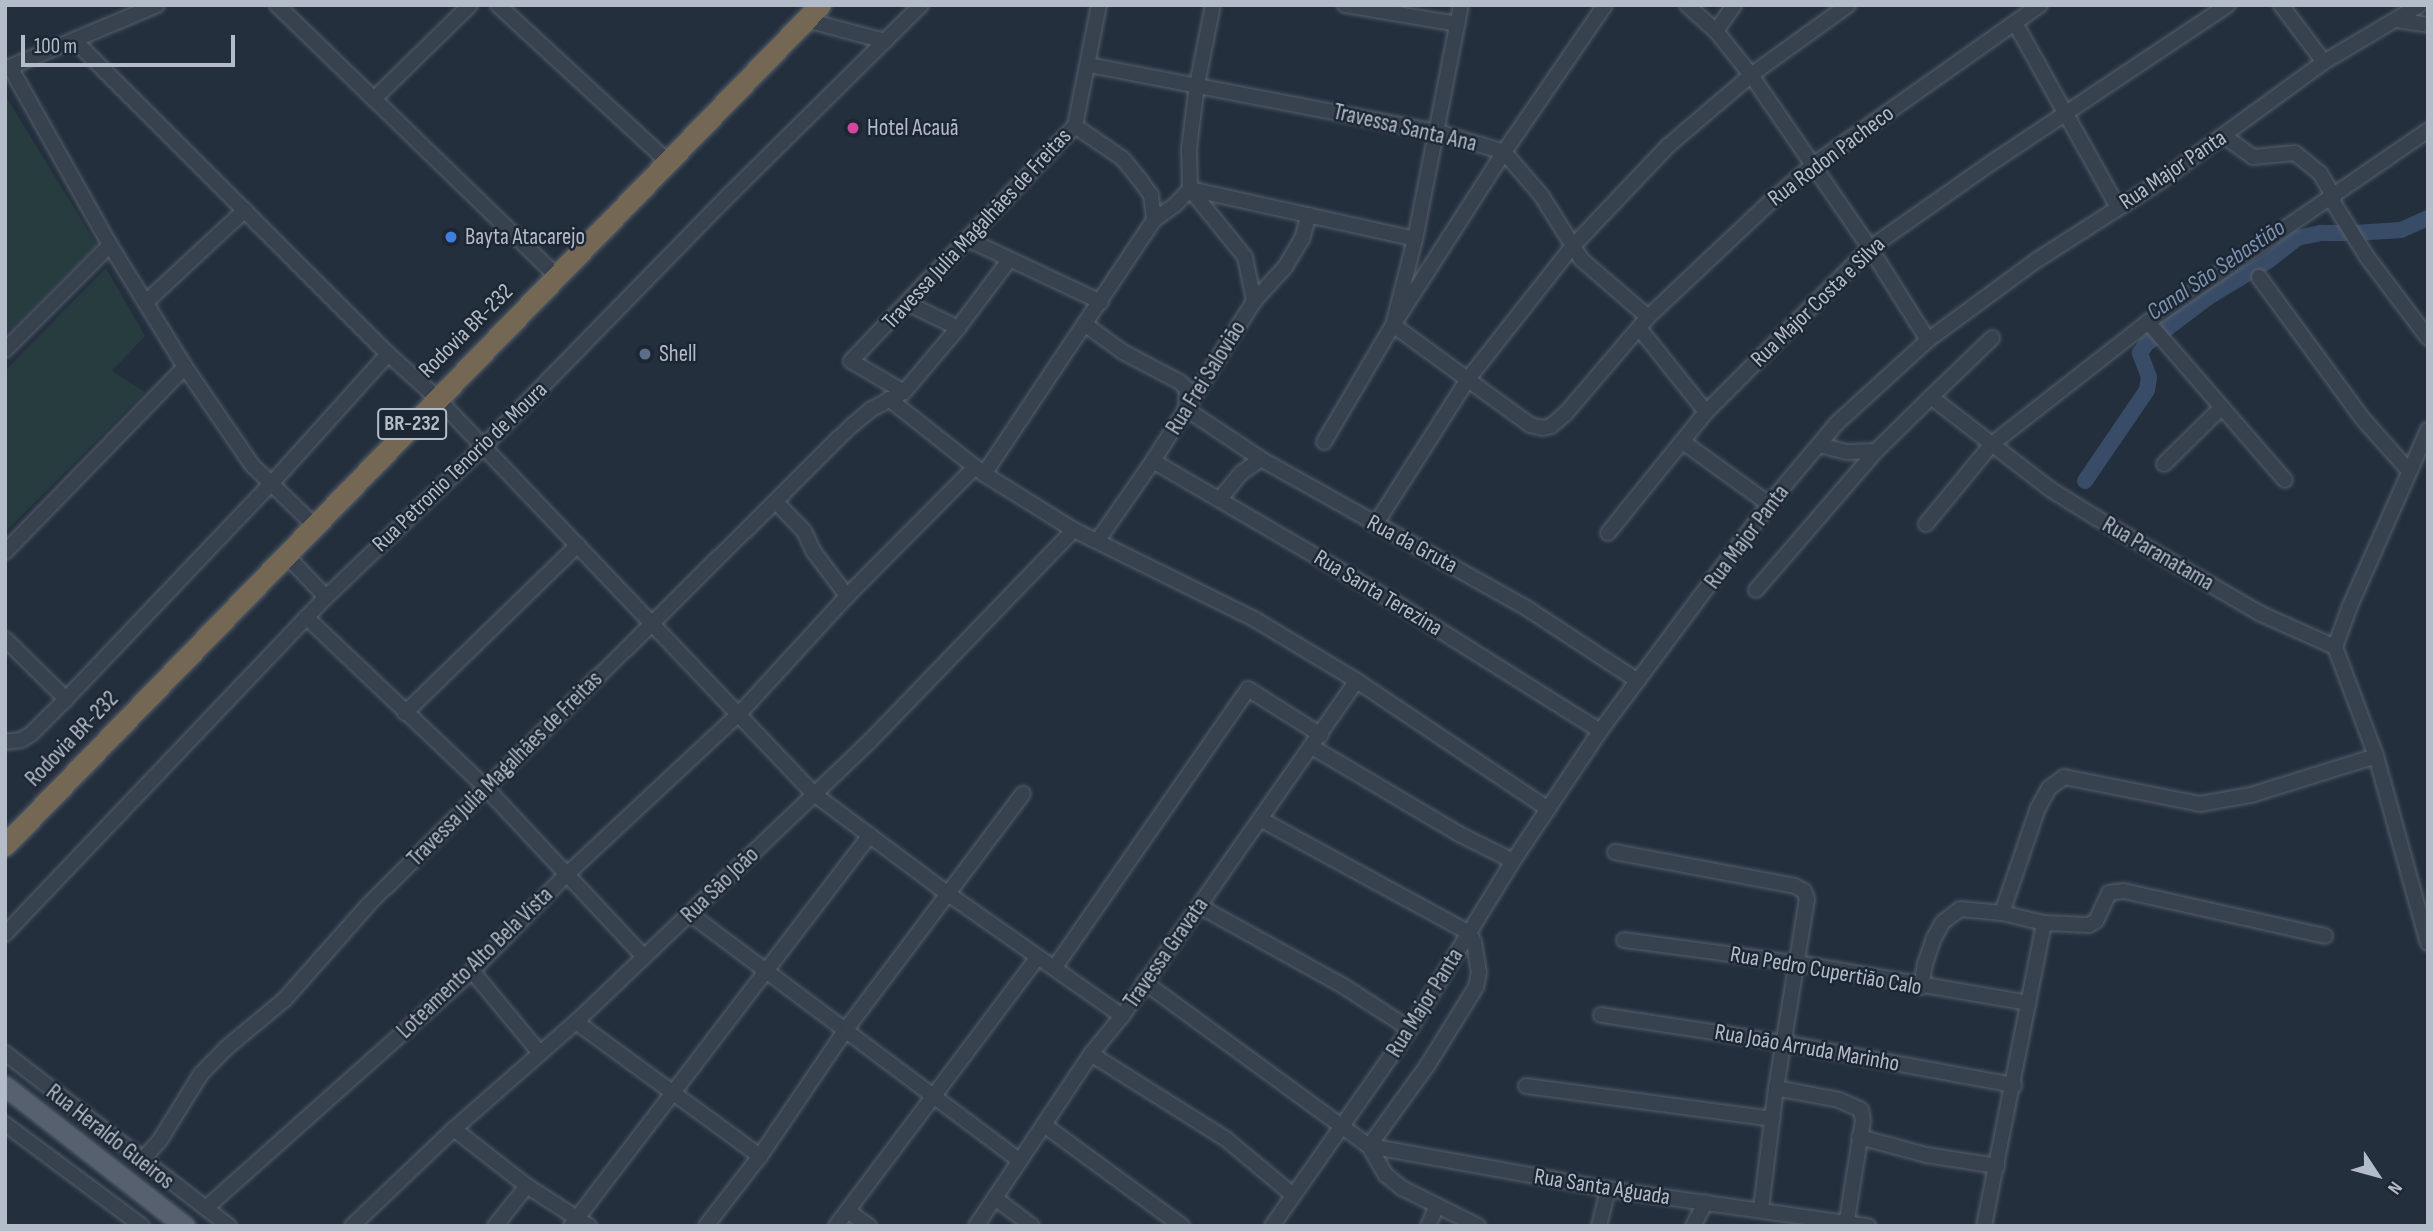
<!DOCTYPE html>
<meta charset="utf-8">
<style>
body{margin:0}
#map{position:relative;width:2433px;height:1231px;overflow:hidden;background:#242f3e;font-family:"Sofia Sans Condensed",sans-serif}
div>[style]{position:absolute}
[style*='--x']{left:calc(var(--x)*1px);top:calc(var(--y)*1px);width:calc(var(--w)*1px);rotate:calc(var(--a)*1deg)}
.green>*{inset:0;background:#263c3f}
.canal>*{height:16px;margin:-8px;padding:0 8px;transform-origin:8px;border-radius:8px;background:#394c67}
.roads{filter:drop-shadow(0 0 2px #565f6c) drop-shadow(0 0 2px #565f6c)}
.minor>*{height:14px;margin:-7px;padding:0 7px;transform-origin:7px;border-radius:7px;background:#38414e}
.major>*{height:19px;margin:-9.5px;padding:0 9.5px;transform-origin:9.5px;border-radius:9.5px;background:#56606e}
.highway>*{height:21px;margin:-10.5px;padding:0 10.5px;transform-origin:10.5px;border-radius:10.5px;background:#746855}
.dots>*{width:19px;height:19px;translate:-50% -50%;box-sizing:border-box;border:4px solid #1d2633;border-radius:50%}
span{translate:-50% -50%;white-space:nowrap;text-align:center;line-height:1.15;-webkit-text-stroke:5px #1d2633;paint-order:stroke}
.shield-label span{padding:2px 5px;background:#1d2633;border:2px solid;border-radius:5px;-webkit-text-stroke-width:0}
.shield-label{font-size:21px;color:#b4bcc9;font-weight:700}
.poi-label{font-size:23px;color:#b4bcc9}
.left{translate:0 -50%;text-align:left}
.street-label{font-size:23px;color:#b4bcc9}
.water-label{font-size:24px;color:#7c92b1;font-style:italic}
.frame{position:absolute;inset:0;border:7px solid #b4bcc9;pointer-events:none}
.north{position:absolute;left:2342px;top:1140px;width:70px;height:70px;-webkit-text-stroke:5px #1d2633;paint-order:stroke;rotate:126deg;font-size:19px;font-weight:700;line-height:28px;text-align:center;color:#b4bcc9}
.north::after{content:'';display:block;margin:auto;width:24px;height:32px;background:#b4bcc9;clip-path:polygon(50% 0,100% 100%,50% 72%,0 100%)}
.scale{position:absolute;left:21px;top:35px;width:214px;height:32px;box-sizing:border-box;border:4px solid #b4bcc9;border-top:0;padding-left:9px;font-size:21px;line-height:24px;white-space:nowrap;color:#b4bcc9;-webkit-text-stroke:5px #1d2633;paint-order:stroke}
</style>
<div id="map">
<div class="green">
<div style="clip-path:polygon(5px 95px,97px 245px,5px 335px)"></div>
<div style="clip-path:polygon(106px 268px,145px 336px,112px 371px,145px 392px,5px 532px,5px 371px)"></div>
</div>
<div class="canal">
<div style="--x:2355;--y:233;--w:46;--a:-3.7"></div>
<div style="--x:2401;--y:230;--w:30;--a:-24"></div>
<div style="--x:2085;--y:481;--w:110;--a:-55.7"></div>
<div style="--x:2147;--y:390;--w:13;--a:-81"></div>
<div style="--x:2149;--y:377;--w:26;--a:-111"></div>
<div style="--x:2140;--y:353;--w:11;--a:-56"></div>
<div style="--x:2146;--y:344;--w:76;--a:-37"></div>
<div style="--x:2207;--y:298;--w:71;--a:-31.2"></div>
<div style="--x:2268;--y:261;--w:37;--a:-38"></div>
<div style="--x:2297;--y:238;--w:25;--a:-12"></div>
<div style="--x:2321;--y:233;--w:24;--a:0"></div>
</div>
<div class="roads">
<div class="minor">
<div style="--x:277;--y:5;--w:390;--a:44.1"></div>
<div style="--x:498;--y:5;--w:230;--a:42.7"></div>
<div style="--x:1345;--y:5;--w:114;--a:9.6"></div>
<div style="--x:1461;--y:5;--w:238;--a:101.1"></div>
<div style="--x:1415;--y:239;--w:89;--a:104.3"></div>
<div style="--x:1393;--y:325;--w:170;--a:36.1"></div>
<div style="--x:1530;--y:425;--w:13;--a:13"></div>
<div style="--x:1543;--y:428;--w:8;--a:-14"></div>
<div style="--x:1551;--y:426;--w:20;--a:-41"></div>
<div style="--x:1566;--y:413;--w:126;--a:-49.5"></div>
<div style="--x:1648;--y:317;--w:170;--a:-43.3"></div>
<div style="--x:1772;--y:200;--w:54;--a:-40.5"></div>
<div style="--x:1813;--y:165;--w:278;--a:-35.2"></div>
<div style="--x:1687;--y:5;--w:39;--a:42"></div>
<div style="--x:1716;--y:31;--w:56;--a:51.5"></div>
<div style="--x:1751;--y:75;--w:210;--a:55.5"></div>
<div style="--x:1870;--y:248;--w:109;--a:57.8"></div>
<div style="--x:2281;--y:5;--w:71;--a:53"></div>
<div style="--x:806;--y:20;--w:82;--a:14.9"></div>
<div style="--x:2397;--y:20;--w:31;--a:9"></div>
<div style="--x:2015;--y:23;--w:211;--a:60.8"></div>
<div style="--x:1716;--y:31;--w:32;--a:-55"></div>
<div style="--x:75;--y:41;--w:443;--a:45"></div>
<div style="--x:388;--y:354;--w:66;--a:41.9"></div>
<div style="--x:437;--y:398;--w:547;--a:46.41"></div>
<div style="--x:814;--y:794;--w:166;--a:36.7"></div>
<div style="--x:947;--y:893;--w:214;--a:35.1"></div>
<div style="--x:1089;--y:65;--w:355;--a:10.9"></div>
<div style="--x:1438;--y:132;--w:69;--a:16.9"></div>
<div style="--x:1504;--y:152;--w:57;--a:49.3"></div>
<div style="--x:1541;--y:195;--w:77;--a:57.8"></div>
<div style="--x:1582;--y:260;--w:87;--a:40.8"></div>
<div style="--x:10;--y:67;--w:204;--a:60.7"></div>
<div style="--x:110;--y:245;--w:143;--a:58.4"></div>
<div style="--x:185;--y:367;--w:119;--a:55.6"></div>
<div style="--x:252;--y:465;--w:88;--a:44.1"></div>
<div style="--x:5;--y:69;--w:165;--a:-22.8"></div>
<div style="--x:374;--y:99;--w:134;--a:-44.4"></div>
<div style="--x:1075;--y:126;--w:58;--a:34.5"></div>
<div style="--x:1123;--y:159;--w:27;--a:51"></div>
<div style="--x:1140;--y:180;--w:19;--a:54"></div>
<div style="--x:1151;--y:195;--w:25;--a:83"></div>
<div style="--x:2224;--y:136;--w:36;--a:36"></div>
<div style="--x:2253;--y:157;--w:42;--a:-5.4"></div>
<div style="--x:2295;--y:153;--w:32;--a:39"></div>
<div style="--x:2320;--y:173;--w:28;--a:60"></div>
<div style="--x:1190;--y:189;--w:230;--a:12.5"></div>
<div style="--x:1190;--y:189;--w:40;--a:-91.4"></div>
<div style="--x:1189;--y:149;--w:64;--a:-82.9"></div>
<div style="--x:1197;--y:85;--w:82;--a:-78.7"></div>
<div style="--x:1190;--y:189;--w:87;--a:51"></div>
<div style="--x:1245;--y:257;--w:45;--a:78.4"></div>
<div style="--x:2331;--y:199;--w:68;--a:58.2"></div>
<div style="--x:2367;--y:257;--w:101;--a:53"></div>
<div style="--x:967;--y:239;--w:148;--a:25.2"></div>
<div style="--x:2259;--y:277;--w:176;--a:53.8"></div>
<div style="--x:2363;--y:419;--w:69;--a:48.5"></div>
<div style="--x:146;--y:302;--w:135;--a:-42.9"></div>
<div style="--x:907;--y:303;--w:57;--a:26.1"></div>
<div style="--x:2148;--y:322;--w:209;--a:49.1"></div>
<div style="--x:1086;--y:325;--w:46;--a:36.1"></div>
<div style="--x:1123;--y:352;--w:64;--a:27.8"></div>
<div style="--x:1180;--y:382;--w:10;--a:45"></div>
<div style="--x:1187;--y:389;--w:19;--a:93"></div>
<div style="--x:1639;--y:328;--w:107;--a:51.4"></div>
<div style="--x:5;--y:350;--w:148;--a:-45"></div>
<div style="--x:904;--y:392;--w:61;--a:-149.7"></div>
<div style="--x:851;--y:361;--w:325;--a:-46.4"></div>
<div style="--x:1075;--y:126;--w:123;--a:-78.8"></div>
<div style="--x:1931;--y:397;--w:85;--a:-44"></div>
<div style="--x:889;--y:399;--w:121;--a:38.3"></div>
<div style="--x:984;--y:474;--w:106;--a:31.9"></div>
<div style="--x:1074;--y:530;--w:203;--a:26.3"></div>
<div style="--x:1256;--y:620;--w:118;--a:31.1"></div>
<div style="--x:1357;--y:681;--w:230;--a:33.8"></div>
<div style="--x:1186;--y:409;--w:90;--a:33.7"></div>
<div style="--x:1261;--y:459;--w:306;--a:29.3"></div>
<div style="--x:1528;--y:609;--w:131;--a:33.2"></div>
<div style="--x:1324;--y:442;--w:136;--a:-59.5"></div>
<div style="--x:1393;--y:325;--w:206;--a:-57.3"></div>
<div style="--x:1504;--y:152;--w:178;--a:-55.5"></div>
<div style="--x:1683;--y:442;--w:106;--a:35.8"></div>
<div style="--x:1820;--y:445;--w:28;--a:15"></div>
<div style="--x:1847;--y:452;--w:29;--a:-2"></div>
<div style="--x:1876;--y:451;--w:77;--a:-44.5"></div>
<div style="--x:1931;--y:397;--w:150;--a:37.7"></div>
<div style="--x:2050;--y:489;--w:53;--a:31.9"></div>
<div style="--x:2095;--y:517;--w:190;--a:30.3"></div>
<div style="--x:2259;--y:613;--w:83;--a:24.1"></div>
<div style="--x:1153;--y:461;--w:287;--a:30.3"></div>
<div style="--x:1401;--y:606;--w:235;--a:32.1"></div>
<div style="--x:2164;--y:464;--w:81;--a:-44.5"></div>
<div style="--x:984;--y:474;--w:306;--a:-56.2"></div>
<div style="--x:1154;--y:220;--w:27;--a:-36"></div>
<div style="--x:1176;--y:204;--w:21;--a:-47"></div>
<div style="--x:1220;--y:499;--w:33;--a:-51"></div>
<div style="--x:1241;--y:473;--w:24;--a:-35"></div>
<div style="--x:776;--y:502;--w:40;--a:46"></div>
<div style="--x:804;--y:531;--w:23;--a:65"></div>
<div style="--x:814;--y:552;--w:55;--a:53.1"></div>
<div style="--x:1926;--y:524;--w:104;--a:-50.5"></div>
<div style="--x:1992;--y:444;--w:198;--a:-38"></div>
<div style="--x:2148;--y:322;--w:340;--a:-34.4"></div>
<div style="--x:1375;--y:525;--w:173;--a:-57.5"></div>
<div style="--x:1468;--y:379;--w:168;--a:-51.8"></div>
<div style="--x:1572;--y:247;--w:139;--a:-46.5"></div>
<div style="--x:1668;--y:146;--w:109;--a:-40.5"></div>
<div style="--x:1751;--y:75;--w:120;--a:-35.8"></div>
<div style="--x:1608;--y:533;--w:156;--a:-51"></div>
<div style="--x:1706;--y:412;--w:232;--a:-45"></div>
<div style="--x:1870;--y:248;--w:151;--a:-35.1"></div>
<div style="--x:1994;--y:161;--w:281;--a:-33.7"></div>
<div style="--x:1098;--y:540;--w:96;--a:-55.2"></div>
<div style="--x:1153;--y:461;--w:189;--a:-57.7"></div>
<div style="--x:1254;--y:301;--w:46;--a:-47.6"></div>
<div style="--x:1285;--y:267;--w:33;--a:-59"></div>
<div style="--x:1302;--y:239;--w:25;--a:-74"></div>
<div style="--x:5;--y:552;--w:258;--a:-45.8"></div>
<div style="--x:286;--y:555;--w:58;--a:46.4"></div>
<div style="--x:1756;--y:590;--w:184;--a:-49.2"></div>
<div style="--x:306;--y:617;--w:247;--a:43.5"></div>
<div style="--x:485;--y:787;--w:231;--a:46.9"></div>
<div style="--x:5;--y:639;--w:86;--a:44.5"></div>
<div style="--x:2335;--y:647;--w:116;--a:69.4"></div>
<div style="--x:2376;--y:756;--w:194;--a:74.5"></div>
<div style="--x:2335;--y:647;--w:44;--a:-69.9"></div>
<div style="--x:2350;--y:606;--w:193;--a:-66.1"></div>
<div style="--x:405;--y:713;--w:241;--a:-44.2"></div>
<div style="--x:5;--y:742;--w:16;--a:-7"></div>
<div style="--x:21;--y:740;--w:12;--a:-31"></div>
<div style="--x:31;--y:734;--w:49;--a:-45"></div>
<div style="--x:66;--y:699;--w:297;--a:-46.4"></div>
<div style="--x:271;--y:484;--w:175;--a:-48"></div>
<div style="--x:1312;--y:747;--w:171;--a:30.6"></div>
<div style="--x:1459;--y:834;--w:60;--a:26.6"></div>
<div style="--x:1262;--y:820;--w:236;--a:28.6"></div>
<div style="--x:1469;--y:933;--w:10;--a:61"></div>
<div style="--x:1474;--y:942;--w:30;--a:81"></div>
<div style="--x:1479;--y:972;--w:15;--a:101"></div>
<div style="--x:1476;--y:987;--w:93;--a:121.8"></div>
<div style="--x:1427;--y:1066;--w:99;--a:125.9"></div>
<div style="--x:1369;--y:1146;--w:34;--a:60"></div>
<div style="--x:1386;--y:1175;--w:21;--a:39"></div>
<div style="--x:1402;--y:1188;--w:85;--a:26.6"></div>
<div style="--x:1615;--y:852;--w:183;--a:10.7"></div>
<div style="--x:1795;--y:886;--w:10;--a:29"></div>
<div style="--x:1804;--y:891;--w:9;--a:69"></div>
<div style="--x:1807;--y:899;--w:192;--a:99.3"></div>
<div style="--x:1776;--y:1088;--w:121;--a:97.1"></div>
<div style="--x:1199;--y:906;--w:167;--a:29"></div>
<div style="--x:1345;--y:987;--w:77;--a:32.9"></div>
<div style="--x:2002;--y:913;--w:111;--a:-71.1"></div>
<div style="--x:2038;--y:808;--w:23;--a:-61"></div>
<div style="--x:2049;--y:788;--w:19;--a:-36"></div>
<div style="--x:2064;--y:777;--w:139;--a:11.2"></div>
<div style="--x:2200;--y:804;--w:52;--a:-10"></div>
<div style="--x:2251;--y:795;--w:131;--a:-17.3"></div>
<div style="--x:690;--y:914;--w:412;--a:36.8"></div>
<div style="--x:5;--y:934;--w:465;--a:-46.4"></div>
<div style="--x:326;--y:597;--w:217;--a:-43.7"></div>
<div style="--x:483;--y:447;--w:352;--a:-45.7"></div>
<div style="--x:729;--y:195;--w:270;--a:-44.7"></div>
<div style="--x:1624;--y:940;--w:175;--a:7.6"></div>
<div style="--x:1797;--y:963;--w:235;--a:9.8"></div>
<div style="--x:1055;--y:967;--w:338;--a:-55.2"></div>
<div style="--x:1248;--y:689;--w:86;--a:32.2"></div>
<div style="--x:472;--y:971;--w:105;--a:50.4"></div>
<div style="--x:1144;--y:982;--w:278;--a:36.1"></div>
<div style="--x:1369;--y:1146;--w:243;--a:10.2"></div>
<div style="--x:1608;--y:1189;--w:263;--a:8.1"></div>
<div style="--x:1921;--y:987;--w:23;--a:-80"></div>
<div style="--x:1925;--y:964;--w:28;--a:-71"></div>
<div style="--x:1934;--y:938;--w:18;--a:-61"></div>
<div style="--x:1943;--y:922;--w:21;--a:-37"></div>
<div style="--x:1960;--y:909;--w:42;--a:5.4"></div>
<div style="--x:2002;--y:913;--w:43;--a:13.4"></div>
<div style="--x:2044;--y:923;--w:45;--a:2.5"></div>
<div style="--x:2089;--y:925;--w:8;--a:-30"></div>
<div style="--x:2096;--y:921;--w:31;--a:-65"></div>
<div style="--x:2109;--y:893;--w:15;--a:-8"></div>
<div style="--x:2124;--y:891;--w:206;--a:12.6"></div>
<div style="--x:1601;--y:1015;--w:186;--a:8.7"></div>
<div style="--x:1785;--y:1043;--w:233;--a:10.4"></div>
<div style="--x:576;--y:1022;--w:228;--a:36.1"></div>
<div style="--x:5;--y:1053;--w:283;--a:37.7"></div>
<div style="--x:1091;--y:1054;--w:160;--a:32.2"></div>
<div style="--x:1226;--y:1139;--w:87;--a:39.9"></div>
<div style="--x:1526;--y:1086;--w:249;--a:7.6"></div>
<div style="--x:1776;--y:1088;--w:64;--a:10.8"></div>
<div style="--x:1839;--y:1100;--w:24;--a:24"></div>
<div style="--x:1861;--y:1110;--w:10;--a:79"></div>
<div style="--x:1863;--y:1120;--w:101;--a:99.1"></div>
<div style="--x:5;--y:1124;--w:171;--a:36.7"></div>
<div style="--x:1044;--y:1125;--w:171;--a:36.2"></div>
<div style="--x:454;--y:1129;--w:93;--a:38"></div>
<div style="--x:527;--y:1186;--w:74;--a:32.8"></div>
<div style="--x:1859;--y:1137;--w:69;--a:15"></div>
<div style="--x:1926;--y:1155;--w:72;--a:8.8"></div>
<div style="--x:144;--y:1158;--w:24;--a:-48"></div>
<div style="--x:160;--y:1140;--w:78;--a:-58.2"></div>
<div style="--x:201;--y:1074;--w:35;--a:-46"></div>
<div style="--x:225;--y:1049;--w:78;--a:-39.8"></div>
<div style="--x:285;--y:999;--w:128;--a:-48.5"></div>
<div style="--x:370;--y:903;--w:676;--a:-44.76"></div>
<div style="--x:850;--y:427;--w:26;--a:-40"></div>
<div style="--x:870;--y:410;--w:38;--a:-28"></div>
<div style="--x:904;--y:392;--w:84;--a:-49.8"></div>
<div style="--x:958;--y:328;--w:85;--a:-53.1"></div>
<div style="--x:995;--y:1198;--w:46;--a:37.1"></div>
<div style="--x:206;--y:1208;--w:356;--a:-41.7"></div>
<div style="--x:472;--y:971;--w:133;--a:-45.6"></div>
<div style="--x:565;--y:876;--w:238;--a:-43"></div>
<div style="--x:739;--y:714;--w:160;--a:-47.5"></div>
<div style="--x:847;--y:596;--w:182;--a:-45.2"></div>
<div style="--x:848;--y:1211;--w:26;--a:36"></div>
<div style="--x:352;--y:1226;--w:141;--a:-43.6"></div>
<div style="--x:454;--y:1129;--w:162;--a:-41.3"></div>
<div style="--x:576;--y:1022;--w:407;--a:-43.7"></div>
<div style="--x:870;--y:741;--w:293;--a:-46"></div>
<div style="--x:495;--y:1226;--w:51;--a:-51.3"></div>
<div style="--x:571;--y:1226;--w:492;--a:-52.6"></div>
<div style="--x:706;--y:1226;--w:88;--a:-52.4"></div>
<div style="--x:760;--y:1156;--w:155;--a:-55.8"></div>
<div style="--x:847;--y:1028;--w:293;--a:-53.1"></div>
<div style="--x:836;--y:1226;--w:336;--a:-53.1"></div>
<div style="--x:976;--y:1226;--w:207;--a:-56.2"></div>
<div style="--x:1091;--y:1054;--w:49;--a:-50.8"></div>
<div style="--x:1122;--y:1016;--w:409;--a:-55"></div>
<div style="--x:1272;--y:1226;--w:241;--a:-55"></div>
<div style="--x:1410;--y:1029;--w:197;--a:-58.5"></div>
<div style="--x:1513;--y:861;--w:156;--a:-56.2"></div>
<div style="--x:1600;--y:731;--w:283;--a:-53.3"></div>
<div style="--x:1769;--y:504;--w:106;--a:-50"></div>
<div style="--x:1837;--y:423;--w:123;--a:-42.4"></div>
<div style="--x:1928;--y:340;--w:135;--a:-36.3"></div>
<div style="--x:2037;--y:260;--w:148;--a:-32.6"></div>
<div style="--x:2162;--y:180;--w:200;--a:-36.1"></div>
<div style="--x:2324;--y:62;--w:112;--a:-30.7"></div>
<div style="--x:1428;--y:1226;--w:20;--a:-66"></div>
<div style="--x:1599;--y:1226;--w:38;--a:-76"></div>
<div style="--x:1693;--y:1226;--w:27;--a:-62"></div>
<div style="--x:1984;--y:1226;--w:309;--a:-78.8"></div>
</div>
<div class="major">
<div style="--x:5;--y:1086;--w:228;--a:37.9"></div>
</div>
<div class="highway">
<div style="--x:5;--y:845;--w:1170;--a:-45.87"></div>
</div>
</div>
<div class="dots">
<div style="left:853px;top:128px;background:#d1479c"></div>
<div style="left:451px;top:237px;background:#3f7fe0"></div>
<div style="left:645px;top:354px;background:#5c6f8a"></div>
</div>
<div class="shield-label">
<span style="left:412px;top:424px">BR-232</span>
</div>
<div class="poi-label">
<span class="left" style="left:867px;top:128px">Hotel Acauã</span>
<span class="left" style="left:465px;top:237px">Bayta Atacarejo</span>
<span class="left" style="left:659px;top:354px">Shell</span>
</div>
<div class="street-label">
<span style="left:1405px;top:128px;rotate:13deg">Travessa Santa Ana</span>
<span style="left:1831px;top:156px;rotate:-37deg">Rua Rodon Pacheco</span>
<span style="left:2173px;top:170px;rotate:-34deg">Rua Major Panta</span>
<span style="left:977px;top:229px;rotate:-47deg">Travessa Julia Magalhães de Freitas</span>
<span style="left:1818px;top:302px;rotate:-44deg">Rua Major Costa e Silva</span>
<span style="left:466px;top:331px;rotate:-45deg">Rodovia BR-232</span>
<span style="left:1206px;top:378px;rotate:-58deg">Rua Frei Salovião</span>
<span style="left:460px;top:467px;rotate:-44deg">Rua Petronio Tenorio de Moura</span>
<span style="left:1747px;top:537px;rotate:-53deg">Rua Major Panta</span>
<span style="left:1412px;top:544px;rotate:28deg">Rua da Gruta</span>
<span style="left:2158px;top:554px;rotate:30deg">Rua Paranatama</span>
<span style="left:1378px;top:593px;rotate:31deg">Rua Santa Terezina</span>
<span style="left:72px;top:739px;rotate:-46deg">Rodovia BR-232</span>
<span style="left:505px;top:769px;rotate:-45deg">Travessa Julia Magalhães de Freitas</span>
<span style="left:720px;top:885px;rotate:-44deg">Rua São João</span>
<span style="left:1166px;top:953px;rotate:-55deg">Travessa Gravata</span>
<span style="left:475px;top:963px;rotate:-44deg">Loteamento Alto Bela Vista</span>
<span style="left:1826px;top:971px;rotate:10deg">Rua Pedro Cupertião Calo</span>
<span style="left:1425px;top:1003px;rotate:-58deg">Rua Major Panta</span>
<span style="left:1807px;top:1048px;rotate:10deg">Rua João Arruda Marinho</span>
<span style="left:110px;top:1137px;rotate:38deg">Rua Heraldo Gueiros</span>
<span style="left:1602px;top:1187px;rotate:9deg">Rua Santa Aguada</span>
</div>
<div class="water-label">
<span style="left:2216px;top:270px;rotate:-34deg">Canal São Sebastião</span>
</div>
<div class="frame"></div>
<div class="north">N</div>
<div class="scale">100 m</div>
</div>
